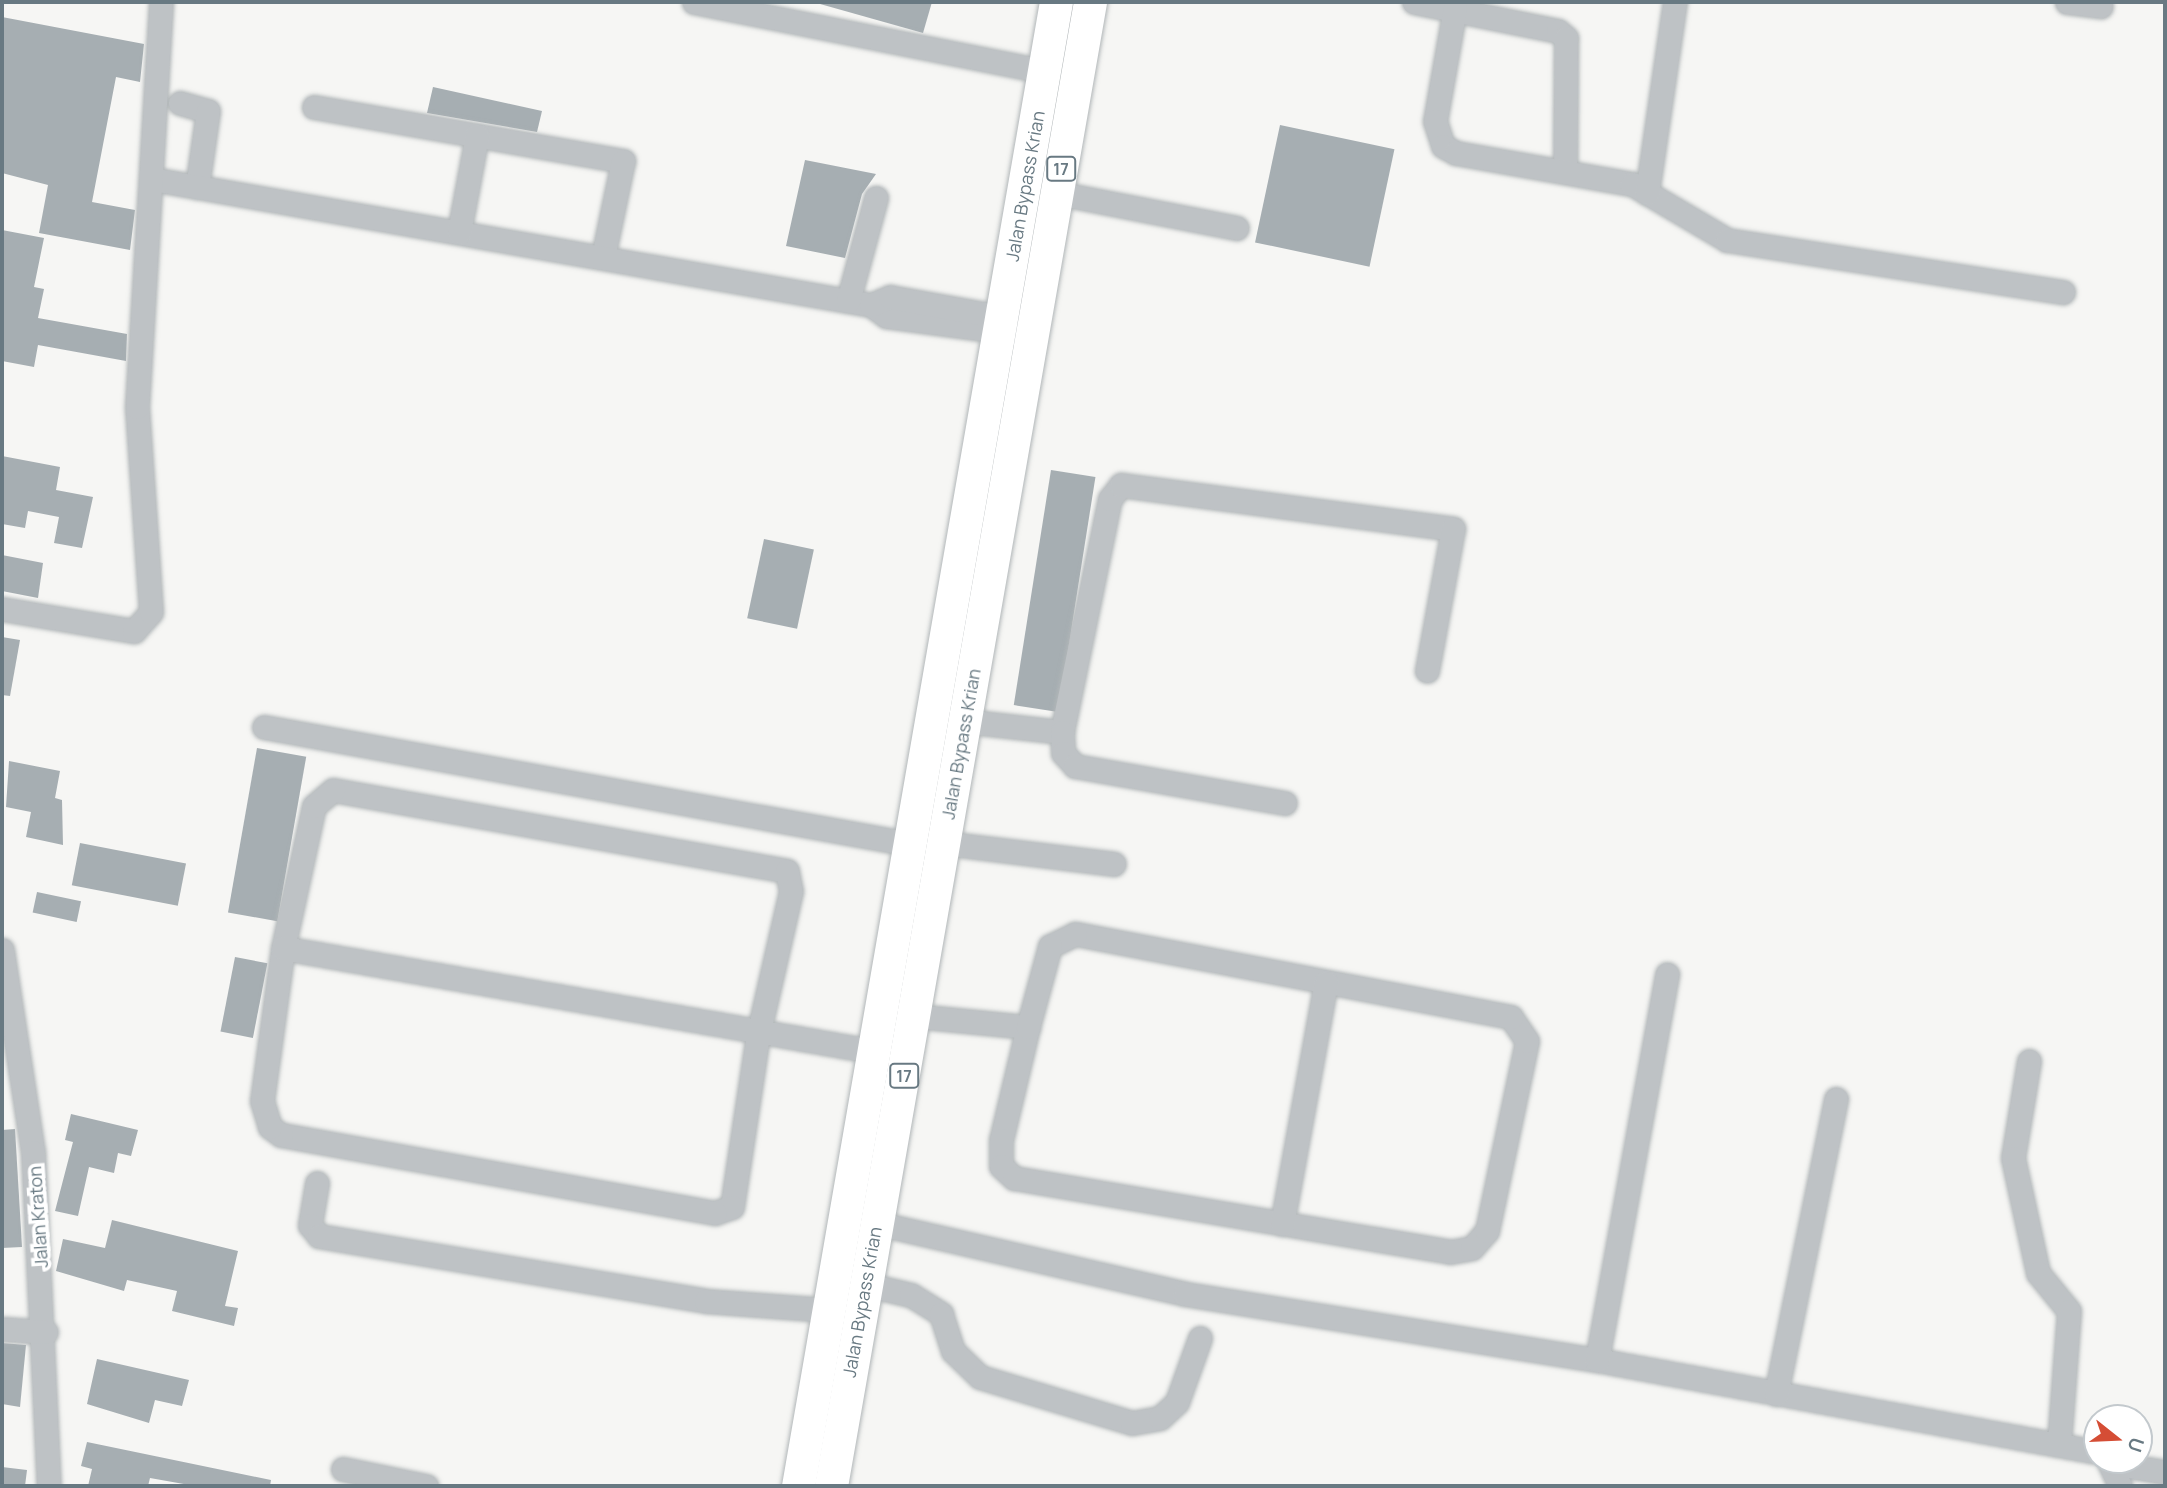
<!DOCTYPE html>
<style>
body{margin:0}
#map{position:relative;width:2167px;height:1488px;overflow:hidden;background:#f6f6f4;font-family:Manrope,sans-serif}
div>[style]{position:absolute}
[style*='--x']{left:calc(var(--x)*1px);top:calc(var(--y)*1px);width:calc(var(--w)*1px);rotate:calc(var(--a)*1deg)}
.building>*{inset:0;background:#a6aeb2;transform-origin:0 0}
.roads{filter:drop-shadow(0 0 2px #b1b6b8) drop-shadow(0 0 2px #b1b6b8)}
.minor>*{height:23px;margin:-11.5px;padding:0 11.5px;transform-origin:11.5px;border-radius:11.5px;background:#bec2c5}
.highway>*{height:33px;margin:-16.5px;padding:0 16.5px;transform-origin:16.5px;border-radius:16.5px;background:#fff}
span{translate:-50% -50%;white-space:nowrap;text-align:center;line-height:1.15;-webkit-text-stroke:7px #fff;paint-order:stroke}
.shield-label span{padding:2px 5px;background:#fff;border:2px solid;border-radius:5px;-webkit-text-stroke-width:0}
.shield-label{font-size:16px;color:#687982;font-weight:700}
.street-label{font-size:18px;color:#687982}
.frame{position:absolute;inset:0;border:4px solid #687982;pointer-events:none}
.north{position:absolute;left:2083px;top:1404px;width:70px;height:70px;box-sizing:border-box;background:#fff;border:2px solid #c3c9cd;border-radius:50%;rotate:108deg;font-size:19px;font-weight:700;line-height:28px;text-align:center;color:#687982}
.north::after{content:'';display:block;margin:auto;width:24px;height:32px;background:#d54d35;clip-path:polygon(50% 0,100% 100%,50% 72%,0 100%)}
</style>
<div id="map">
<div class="building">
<div style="clip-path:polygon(813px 2px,932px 2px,923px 33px)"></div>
<div style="clip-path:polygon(2px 17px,144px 44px,140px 82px,116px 77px,92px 202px,135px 210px,130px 250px,39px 233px,48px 185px,2px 173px)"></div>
<div style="clip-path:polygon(433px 87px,542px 111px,537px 132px,427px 113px)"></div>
<div style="left:1280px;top:125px;width:117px;height:120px;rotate:12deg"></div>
<div style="clip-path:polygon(805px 160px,876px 174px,862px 194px,845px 258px,786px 246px)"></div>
<div style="clip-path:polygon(2px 230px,44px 238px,34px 287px,44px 289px,38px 318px,127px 334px,126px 361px,38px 345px,34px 367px,2px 361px)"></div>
<div style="clip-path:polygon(2px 456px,60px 467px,56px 490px,93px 497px,82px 548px,54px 543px,59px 517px,28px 511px,25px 528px,2px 524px)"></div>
<div style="left:1051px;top:470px;width:45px;height:238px;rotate:9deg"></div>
<div style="left:764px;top:539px;width:51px;height:81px;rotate:12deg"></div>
<div style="clip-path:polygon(2px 555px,43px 563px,38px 598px,2px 591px)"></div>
<div style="clip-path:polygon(2px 637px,20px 640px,10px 696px,2px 695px)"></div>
<div style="left:257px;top:748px;width:50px;height:167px;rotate:10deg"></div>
<div style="clip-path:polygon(9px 761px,60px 771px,55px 798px,62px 800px,63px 845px,26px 837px,31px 812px,6px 807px)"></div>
<div style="left:80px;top:843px;width:108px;height:43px;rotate:11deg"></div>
<div style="left:37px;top:892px;width:45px;height:21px;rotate:12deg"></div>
<div style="left:235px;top:957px;width:33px;height:76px;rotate:11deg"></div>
<div style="clip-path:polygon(71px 1114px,138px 1130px,131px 1156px,118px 1153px,114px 1173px,89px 1167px,78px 1216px,55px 1211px,73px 1142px,65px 1140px)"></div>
<div style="clip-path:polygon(15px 1129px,22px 1247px,2px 1248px,2px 1130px)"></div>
<div style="clip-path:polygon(112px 1220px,238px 1251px,225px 1306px,238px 1308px,234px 1326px,172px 1311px,177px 1291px,127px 1280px,124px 1291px,56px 1271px,63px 1239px,105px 1248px)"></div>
<div style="clip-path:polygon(2px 1343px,26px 1345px,20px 1407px,2px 1404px)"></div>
<div style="clip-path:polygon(97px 1359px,189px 1380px,182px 1406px,155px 1400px,149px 1423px,87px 1404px)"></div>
<div style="clip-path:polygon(87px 1442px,271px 1480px,270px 1486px,195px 1486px,150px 1478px,148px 1486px,88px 1486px,92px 1469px,81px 1466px)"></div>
<div style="clip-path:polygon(2px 1467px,27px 1470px,25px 1486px,2px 1485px)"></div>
</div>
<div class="roads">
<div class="minor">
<div style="--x:694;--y:2;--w:357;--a:11.2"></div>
<div style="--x:1414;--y:2;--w:147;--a:11.4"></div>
<div style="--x:1558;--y:31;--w:11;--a:41"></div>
<div style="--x:1566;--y:38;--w:133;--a:90.4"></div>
<div style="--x:2067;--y:2;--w:34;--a:7"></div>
<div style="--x:1455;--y:8;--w:115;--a:100"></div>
<div style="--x:1435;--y:121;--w:26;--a:72"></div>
<div style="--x:1443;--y:146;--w:15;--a:28"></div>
<div style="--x:1456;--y:153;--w:179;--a:10"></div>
<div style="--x:1632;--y:184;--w:110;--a:30.5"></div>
<div style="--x:1727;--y:240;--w:340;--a:8.8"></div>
<div style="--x:180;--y:103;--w:29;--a:16"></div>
<div style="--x:208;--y:111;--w:77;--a:98.2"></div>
<div style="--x:314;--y:107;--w:314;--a:9.9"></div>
<div style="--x:623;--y:161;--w:98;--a:101.8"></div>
<div style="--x:152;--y:179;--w:730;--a:9.94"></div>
<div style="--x:871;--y:305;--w:19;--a:36"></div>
<div style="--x:886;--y:316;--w:129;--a:7.6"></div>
<div style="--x:1057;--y:193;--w:183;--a:11"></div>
<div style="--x:1647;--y:193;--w:193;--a:-81.7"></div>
<div style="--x:459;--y:232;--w:98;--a:-79.4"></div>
<div style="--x:848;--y:301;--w:107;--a:-74.8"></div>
<div style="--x:871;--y:305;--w:21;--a:-23"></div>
<div style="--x:890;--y:297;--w:96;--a:10.3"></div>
<div style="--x:2;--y:609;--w:134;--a:9.5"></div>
<div style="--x:134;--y:631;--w:25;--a:-48"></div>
<div style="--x:151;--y:612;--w:205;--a:-93.9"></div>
<div style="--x:137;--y:407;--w:406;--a:-86.6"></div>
<div style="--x:964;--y:721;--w:99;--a:6.4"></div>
<div style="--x:1062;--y:732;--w:238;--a:-78.4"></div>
<div style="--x:1110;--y:499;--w:18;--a:-52"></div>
<div style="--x:1121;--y:485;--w:335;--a:7.5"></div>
<div style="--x:1453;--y:529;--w:144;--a:100.4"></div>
<div style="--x:264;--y:727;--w:657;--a:10.27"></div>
<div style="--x:1062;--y:732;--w:21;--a:87"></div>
<div style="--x:1063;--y:753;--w:18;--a:47"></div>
<div style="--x:1075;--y:766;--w:213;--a:10"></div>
<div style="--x:333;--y:790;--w:461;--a:10.1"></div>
<div style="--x:787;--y:871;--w:20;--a:79"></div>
<div style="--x:791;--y:891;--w:148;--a:102.9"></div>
<div style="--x:758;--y:1035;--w:174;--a:98.6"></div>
<div style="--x:732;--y:1207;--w:18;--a:161"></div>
<div style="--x:715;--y:1213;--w:441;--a:-169.8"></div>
<div style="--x:281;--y:1135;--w:14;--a:-144"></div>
<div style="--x:270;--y:1127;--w:27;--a:-107"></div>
<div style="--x:262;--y:1101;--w:154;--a:-82.2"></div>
<div style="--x:283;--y:948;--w:145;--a:-77.7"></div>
<div style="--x:314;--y:806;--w:25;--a:-40"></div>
<div style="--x:944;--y:843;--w:171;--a:7"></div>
<div style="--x:283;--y:948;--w:603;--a:9.93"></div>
<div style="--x:2;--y:950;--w:204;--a:81.3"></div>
<div style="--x:33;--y:1152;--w:334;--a:87.3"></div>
<div style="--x:915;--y:1016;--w:114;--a:5.6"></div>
<div style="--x:1028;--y:1027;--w:116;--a:103.4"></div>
<div style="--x:1001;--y:1140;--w:26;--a:90"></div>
<div style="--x:1001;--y:1166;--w:18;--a:43"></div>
<div style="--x:1014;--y:1178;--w:442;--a:9.6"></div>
<div style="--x:1450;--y:1252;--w:22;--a:-10"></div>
<div style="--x:1472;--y:1248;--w:23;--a:-49"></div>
<div style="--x:1487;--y:1231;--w:194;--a:-78.1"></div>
<div style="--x:1527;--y:1041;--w:29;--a:-124"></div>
<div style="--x:1511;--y:1017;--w:444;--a:-169.2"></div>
<div style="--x:1075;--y:934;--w:28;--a:154"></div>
<div style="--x:1050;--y:946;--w:84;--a:105.2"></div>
<div style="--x:2029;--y:1061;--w:98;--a:99.4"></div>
<div style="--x:2013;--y:1158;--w:118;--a:77.7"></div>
<div style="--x:2038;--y:1273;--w:49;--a:50.8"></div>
<div style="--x:2069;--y:1311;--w:134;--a:94.3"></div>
<div style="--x:317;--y:1183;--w:43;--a:99.5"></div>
<div style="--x:310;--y:1225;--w:14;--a:51"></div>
<div style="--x:319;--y:1236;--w:392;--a:9.5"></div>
<div style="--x:706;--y:1301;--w:122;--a:4.2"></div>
<div style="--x:876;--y:1223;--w:317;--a:12.9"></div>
<div style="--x:1185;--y:1294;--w:417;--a:9.1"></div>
<div style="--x:1597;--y:1360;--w:508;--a:10.43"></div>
<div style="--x:1282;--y:1224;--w:245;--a:-79.7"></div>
<div style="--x:864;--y:1284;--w:48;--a:13.2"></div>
<div style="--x:911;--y:1295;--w:36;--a:32"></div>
<div style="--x:941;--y:1314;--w:39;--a:72"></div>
<div style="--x:953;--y:1351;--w:37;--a:44"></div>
<div style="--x:980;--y:1377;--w:159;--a:16.8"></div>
<div style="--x:1132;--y:1423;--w:28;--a:-10"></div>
<div style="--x:1160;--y:1418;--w:23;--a:-43"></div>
<div style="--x:1177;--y:1402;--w:68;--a:-70.2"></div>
<div style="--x:2;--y:1329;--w:44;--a:3.9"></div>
<div style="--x:1597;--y:1360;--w:392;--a:-79.7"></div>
<div style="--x:1776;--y:1394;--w:301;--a:-78.5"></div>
<div style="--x:2108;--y:1460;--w:29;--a:65"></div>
<div style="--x:2111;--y:1463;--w:55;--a:9.5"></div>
<div style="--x:343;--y:1469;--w:85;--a:11.6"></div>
</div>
<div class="highway">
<div style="--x:798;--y:1486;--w:1506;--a:-80.14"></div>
<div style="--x:831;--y:1486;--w:1506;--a:-80.1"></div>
</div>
</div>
<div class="shield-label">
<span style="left:1061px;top:169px">17</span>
<span style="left:904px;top:1076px">17</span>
</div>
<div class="street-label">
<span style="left:1025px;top:186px;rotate:-80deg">Jalan Bypass Krian</span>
<span style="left:961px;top:744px;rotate:-80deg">Jalan Bypass Krian</span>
<span style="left:38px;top:1217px;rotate:-94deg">Jalan Kraton</span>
<span style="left:862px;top:1302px;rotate:-80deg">Jalan Bypass Krian</span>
</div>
<div class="frame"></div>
<div class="north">U</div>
</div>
